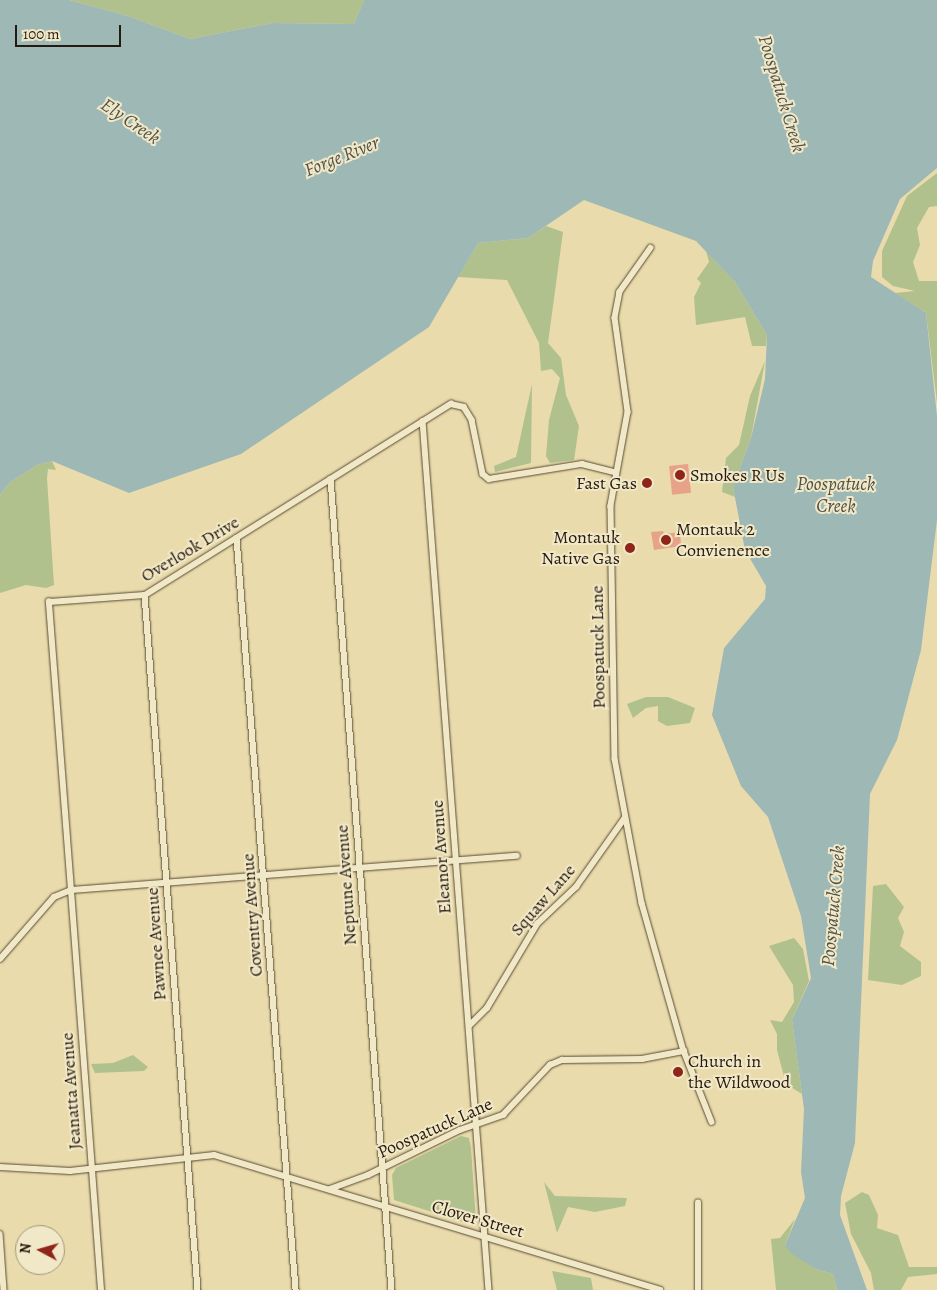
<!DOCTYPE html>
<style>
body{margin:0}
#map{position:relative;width:937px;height:1290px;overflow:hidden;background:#e9dbab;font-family:Alegreya,serif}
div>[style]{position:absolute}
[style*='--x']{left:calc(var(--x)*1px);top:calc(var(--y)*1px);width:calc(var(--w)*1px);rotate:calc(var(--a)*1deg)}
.green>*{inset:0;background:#b0c18e}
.water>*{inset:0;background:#9db8b5}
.building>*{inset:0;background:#e6a388;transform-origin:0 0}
.roads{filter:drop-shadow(0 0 1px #584a34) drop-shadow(0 0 1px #584a34)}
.street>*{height:5.5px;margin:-2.75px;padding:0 2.75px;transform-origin:2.75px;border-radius:2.75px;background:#f1e8c8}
.dots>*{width:14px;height:14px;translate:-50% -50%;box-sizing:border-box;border:2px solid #f1e8c8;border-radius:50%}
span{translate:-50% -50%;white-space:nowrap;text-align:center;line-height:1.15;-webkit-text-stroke:4px #f1e8c8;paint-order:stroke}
.poi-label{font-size:18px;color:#27190d}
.left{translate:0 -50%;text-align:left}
.right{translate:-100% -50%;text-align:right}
.street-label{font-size:18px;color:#27190d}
.water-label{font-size:19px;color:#505148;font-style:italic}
.north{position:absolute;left:15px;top:1225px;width:50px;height:50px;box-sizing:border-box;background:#f1e8c8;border:1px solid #a0957d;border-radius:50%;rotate:276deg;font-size:14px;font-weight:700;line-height:20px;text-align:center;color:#27190d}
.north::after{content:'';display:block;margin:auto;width:18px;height:22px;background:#8f2418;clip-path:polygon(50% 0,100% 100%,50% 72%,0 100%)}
.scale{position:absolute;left:15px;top:25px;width:106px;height:22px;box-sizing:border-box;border:2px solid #27190d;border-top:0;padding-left:6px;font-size:15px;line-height:18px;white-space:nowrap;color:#27190d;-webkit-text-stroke:4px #f1e8c8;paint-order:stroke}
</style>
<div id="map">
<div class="green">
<div style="clip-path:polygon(69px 0,364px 0,354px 24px,273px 23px,190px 39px,128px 16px)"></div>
<div style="clip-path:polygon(937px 173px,937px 206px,929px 207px,917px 228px,920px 245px,913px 262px,919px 281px,937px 281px,937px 403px,926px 313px,895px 293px,915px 291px,893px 286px,882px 277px,882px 251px,907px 196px)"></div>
<div style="clip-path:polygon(546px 226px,563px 232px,548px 343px,561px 358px,566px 395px,579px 426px,574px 460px,550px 463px,546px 456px,549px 420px,560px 378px,552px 369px,541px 371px,539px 343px,507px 280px,458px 277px,478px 243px,528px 238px)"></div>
<div style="clip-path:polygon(706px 251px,735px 282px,767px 335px,766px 346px,752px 346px,745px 317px,696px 325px,694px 297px,701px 283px,697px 279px,709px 262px)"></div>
<div style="clip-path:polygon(765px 361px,751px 438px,733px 487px,735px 497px,722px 492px,726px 458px,739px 445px,750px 396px)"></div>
<div style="clip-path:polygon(532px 384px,531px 463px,495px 472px,494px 466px,516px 457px)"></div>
<div style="clip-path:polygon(52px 461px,56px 470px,48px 469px,47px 478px,54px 585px,46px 588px,26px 585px,0 593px,0 495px,9px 483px,37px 465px)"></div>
<div style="clip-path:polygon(646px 697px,668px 697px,695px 708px,690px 723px,667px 726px,658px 721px,658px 706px,646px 708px,633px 718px,627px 704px)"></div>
<div style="clip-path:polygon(886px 884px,904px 907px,898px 918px,904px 932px,900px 946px,921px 962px,921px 976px,902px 985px,868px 980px,873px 886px)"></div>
<div style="clip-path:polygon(794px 938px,803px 949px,809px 981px,792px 1020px,802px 1094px,786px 1084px,777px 1050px,777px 1034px,770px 1020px,782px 1022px,794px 1002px,793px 985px,769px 946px)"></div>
<div style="clip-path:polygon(133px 1055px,148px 1067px,144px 1071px,95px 1073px,91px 1064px,113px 1063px)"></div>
<div style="clip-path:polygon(461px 1136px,469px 1138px,471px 1148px,476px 1221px,470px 1224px,394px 1200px,392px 1175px,396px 1168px)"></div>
<div style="clip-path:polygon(544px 1182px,555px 1196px,627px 1198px,625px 1206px,595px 1212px,568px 1207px,557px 1233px)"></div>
<div style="clip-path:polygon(862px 1192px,869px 1195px,878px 1215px,877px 1228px,898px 1235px,909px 1267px,937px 1267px,937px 1274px,908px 1277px,901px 1290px,874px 1290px,871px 1273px,851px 1234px,845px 1203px)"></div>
<div style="clip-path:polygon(795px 1219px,785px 1245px,816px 1269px,833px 1274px,837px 1290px,776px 1290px,771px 1239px,780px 1238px)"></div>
<div style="clip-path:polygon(552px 1271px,591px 1278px,593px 1290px,557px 1290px)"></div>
</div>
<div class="water">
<div style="clip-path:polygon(0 0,69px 0,128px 16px,190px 39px,273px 23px,354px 24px,364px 0,937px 0,937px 168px,900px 199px,873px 261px,871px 277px,926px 313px,937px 416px,937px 520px,921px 650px,897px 740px,870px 794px,855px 1143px,841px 1196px,840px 1215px,867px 1290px,837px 1290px,833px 1274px,816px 1269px,792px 1254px,785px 1245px,805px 1198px,801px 1172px,804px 1109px,792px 1020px,811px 978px,801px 916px,768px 817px,741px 786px,712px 715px,724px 648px,765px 599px,766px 586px,745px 550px,733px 487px,751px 438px,765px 379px,767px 335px,735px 282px,696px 241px,584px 200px,528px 238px,478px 243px,429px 327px,241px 454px,129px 493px,52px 461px,37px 465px,9px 483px,0 495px)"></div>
</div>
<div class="building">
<div style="left:688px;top:464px;width:29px;height:19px;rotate:84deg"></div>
<div style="clip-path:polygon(663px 531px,664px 534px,680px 532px,681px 546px,654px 550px,651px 532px)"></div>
</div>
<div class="roads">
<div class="street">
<div style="--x:651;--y:248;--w:54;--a:125.2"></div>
<div style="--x:620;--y:292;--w:26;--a:101"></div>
<div style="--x:615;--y:318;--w:95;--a:82.1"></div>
<div style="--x:628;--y:412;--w:96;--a:100.3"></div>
<div style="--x:611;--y:506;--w:253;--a:89.1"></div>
<div style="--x:615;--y:759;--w:147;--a:79.4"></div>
<div style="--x:642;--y:903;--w:154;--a:74.2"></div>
<div style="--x:684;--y:1051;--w:76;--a:68.5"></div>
<div style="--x:423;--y:421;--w:872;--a:85.66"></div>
<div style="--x:331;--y:479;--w:813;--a:85.7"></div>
<div style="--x:237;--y:538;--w:754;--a:85.51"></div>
<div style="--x:145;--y:595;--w:697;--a:85.64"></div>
<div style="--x:0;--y:959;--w:82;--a:-48.9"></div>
<div style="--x:54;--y:897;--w:18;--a:-22"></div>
<div style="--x:71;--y:890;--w:289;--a:-94.4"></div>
<div style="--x:49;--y:602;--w:96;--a:-4.2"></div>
<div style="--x:145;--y:595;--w:361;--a:-32"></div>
<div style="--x:451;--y:404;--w:13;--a:13"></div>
<div style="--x:464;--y:407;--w:15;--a:58"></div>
<div style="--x:472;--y:420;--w:55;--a:78.5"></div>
<div style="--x:483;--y:474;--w:8;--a:40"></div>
<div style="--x:489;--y:479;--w:94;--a:-9.2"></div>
<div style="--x:582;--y:464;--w:34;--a:14"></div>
<div style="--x:469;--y:1026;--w:25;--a:-45"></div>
<div style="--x:487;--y:1008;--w:98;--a:-59.2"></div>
<div style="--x:537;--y:924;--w:54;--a:-43.5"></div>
<div style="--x:576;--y:887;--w:83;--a:-54.8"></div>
<div style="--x:0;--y:1167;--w:70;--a:3.3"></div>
<div style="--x:70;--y:1171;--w:145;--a:-6.3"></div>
<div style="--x:214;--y:1155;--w:466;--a:16.8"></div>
<div style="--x:330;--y:1189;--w:40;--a:-20.2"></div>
<div style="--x:368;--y:1175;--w:102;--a:-26.1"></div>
<div style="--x:460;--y:1130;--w:46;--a:-19.2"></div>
<div style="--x:503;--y:1115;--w:69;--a:-46.8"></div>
<div style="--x:550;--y:1065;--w:13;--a:-23"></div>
<div style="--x:562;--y:1060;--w:80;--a:-0.7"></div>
<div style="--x:642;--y:1059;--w:43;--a:-10.8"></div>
<div style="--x:0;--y:1234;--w:56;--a:85.9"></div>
<div style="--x:101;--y:1290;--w:401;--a:-94.3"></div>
<div style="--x:71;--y:890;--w:447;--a:-4.4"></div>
<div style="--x:698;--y:1290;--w:87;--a:-90"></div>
</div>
</div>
<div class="dots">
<div style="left:680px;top:475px;background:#8f2418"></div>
<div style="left:647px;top:483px;background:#8f2418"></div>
<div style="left:666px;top:540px;background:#8f2418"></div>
<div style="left:630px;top:548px;background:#8f2418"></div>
<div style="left:678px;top:1072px;background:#8f2418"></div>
</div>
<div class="poi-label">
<span class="left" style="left:690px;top:475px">Smokes R Us</span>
<span class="right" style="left:637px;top:483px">Fast Gas</span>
<span class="left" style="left:676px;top:540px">Montauk 2<br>Convienence</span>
<span class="right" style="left:620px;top:548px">Montauk<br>Native Gas</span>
<span class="left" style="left:688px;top:1072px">Church in<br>the Wildwood</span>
</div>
<div class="street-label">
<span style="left:190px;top:549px;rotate:-31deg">Overlook Drive</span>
<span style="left:598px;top:647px;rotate:-91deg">Poospatuck Lane</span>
<span style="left:441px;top:857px;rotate:-94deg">Eleanor Avenue</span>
<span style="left:346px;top:885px;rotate:-94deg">Neptune Avenue</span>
<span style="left:543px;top:900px;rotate:-49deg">Squaw Lane</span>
<span style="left:252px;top:915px;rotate:-94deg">Coventry Avenue</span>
<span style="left:156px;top:944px;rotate:-94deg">Pawnee Avenue</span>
<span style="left:71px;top:1091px;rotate:-94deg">Jeanatta Avenue</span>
<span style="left:435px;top:1128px;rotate:-24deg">Poospatuck Lane</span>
<span style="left:478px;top:1219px;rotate:16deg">Clover Street</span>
</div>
<div class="water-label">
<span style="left:781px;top:94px;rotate:73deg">Poospatuck Creek</span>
<span style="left:130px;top:122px;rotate:34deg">Ely Creek</span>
<span style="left:342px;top:157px;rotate:-22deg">Forge River</span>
<span style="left:836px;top:496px">Poospatuck<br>Creek</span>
<span style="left:834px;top:906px;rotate:-85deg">Poospatuck Creek</span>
</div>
<div class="north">N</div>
<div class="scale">100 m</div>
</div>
